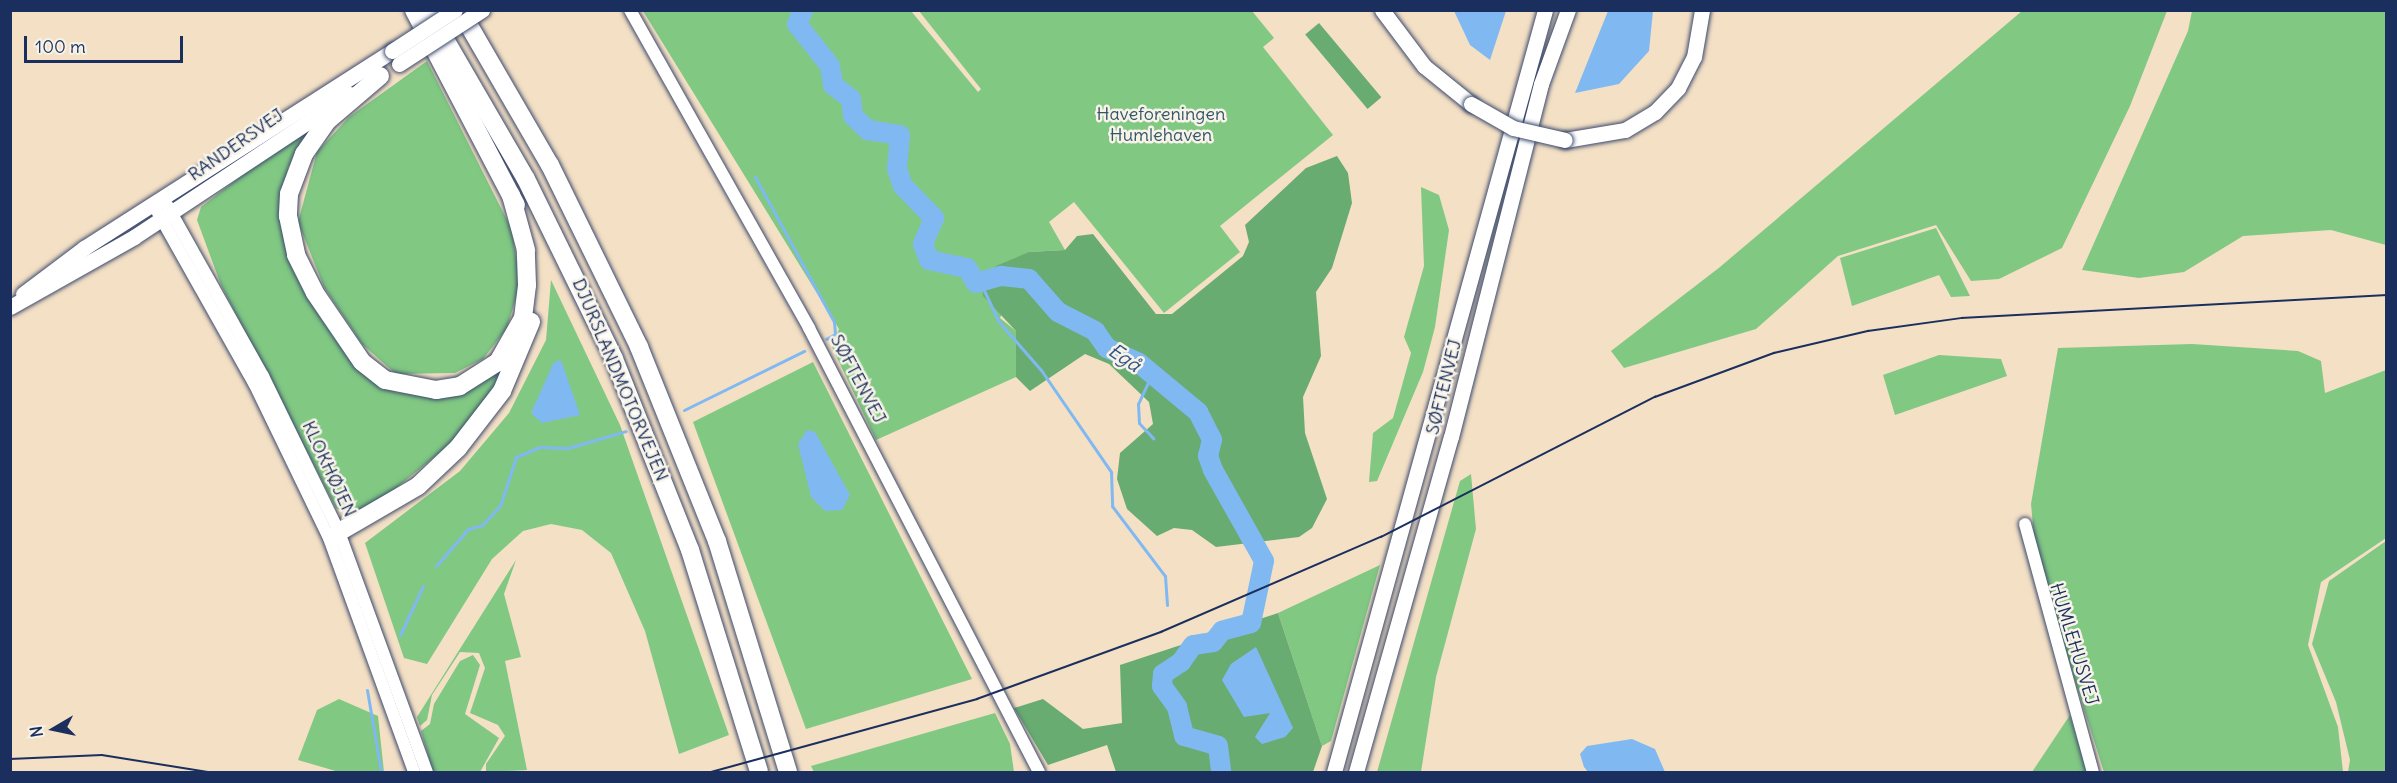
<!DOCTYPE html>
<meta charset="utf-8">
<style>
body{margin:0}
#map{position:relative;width:2397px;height:783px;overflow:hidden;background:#f4e0c5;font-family:Delius,sans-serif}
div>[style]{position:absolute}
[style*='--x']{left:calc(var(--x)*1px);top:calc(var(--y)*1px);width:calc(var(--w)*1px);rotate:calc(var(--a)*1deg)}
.green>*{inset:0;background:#81c883}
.forest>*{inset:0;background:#68ac71;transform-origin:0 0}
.water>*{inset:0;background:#80b9f1}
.stream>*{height:3px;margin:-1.5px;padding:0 1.5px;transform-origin:1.5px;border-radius:1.5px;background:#80b9f1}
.river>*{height:20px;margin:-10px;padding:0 10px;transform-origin:10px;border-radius:10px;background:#80b9f1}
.roads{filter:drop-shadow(0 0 2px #3c4a6d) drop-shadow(0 0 2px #3c4a6d)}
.minor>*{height:12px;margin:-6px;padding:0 6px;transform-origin:6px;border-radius:6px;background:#fff}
.major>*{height:15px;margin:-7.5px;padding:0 7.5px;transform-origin:7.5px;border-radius:7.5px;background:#fff}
.highway>*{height:18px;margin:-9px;padding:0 9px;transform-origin:9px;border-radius:9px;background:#fff}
.tram>*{height:1.5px;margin:-0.75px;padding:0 0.75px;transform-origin:0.75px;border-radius:0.75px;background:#1b2f5e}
.bridges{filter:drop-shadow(0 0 2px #3c4a6d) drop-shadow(0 0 2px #3c4a6d)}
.major-bridge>*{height:15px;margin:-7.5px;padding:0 7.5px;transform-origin:7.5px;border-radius:7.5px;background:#fff}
span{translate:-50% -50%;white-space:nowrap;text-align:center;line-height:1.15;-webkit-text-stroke:5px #f7f3e8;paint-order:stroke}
.park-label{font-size:18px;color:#345567}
.street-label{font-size:18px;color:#1b2f5e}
.water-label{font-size:20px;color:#345283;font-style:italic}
.frame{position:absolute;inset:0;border:12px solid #1b2f5e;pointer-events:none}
.north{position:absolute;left:24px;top:699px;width:60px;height:60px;-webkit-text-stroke:4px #f7f3e8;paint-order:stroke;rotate:261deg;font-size:16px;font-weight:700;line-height:24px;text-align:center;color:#1b2f5e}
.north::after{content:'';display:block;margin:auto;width:21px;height:27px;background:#1b2f5e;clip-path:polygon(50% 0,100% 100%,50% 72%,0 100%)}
.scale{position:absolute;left:24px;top:36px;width:159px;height:27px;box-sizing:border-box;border:3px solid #1b2f5e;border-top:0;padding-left:8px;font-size:18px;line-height:21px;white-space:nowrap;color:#1b2f5e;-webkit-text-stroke:4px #f7f3e8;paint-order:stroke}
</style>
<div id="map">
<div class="green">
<div style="clip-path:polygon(643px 11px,911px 11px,978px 92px,981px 89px,919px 11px,1252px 11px,1274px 38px,1263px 47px,1333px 135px,1220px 226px,1240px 252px,1164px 313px,1074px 202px,1049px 222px,1065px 250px,1029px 252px,1000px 318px,1016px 331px,1016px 377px,876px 440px,832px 347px,839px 329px)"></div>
<div style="clip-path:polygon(2022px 11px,2167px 11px,2130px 106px,2062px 248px,1999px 279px,1971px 281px,1936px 225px,1838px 256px,1756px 329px,1624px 368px,1611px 351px,1720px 267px)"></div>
<div style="clip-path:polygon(2192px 11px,2386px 11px,2386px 245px,2331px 230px,2243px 236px,2184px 272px,2139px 278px,2082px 270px,2188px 31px)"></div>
<div style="clip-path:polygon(427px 61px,512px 230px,520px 284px,507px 328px,483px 359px,455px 373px,396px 374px,362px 344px,324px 287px,298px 222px,317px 152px,349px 117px)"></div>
<div style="clip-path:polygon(320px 115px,288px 168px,282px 223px,377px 380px,396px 392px,419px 395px,512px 354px,485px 404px,460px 436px,390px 493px,352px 516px,336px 508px,221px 285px,197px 220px,201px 207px)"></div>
<div style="clip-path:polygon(1421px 187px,1439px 195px,1449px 230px,1435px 327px,1423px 372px,1377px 481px,1369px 482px,1373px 433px,1393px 418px,1411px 353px,1404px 337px,1424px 266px)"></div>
<div style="clip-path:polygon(1936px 228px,1970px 296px,1951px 297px,1939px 275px,1852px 306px,1840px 258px)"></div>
<div style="clip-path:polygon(551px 280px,620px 425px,729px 735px,679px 754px,645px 631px,611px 553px,582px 530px,551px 524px,523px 531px,492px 559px,427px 664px,404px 658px,365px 543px,460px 471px,509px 413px,546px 340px)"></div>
<div style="clip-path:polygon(2192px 344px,2298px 351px,2321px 361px,2325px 393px,2386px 370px,2386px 538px,2321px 582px,2308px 645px,2338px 727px,2343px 772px,2104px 772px,2036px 558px,2031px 504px,2058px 348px)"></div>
<div style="clip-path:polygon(1939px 355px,2001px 359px,2007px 376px,1895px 415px,1883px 375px)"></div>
<div style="clip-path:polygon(813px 362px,972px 679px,806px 729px,693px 422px)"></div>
<div style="clip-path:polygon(1471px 474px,1476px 529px,1436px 677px,1421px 772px,1377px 772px,1460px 481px)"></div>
<div style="clip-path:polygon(2386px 541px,2386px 772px,2348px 772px,2350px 760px,2336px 702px,2312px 644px,2329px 581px)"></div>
<div style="clip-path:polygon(516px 560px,504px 594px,521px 657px,505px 661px,527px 770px,486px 772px,486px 764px,505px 736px,498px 725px,470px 713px,485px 668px,479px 653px,460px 652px,432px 695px,427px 720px,420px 726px,417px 717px)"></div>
<div style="clip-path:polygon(1380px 565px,1331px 741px,1322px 746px,1278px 613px)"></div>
<div style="clip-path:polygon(473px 655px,480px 665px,465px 714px,499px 738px,480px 772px,433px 772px,421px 731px,430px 724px,434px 704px,460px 661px)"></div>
<div style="clip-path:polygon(339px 699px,378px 716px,384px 772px,339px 772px,298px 760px,317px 710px)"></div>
<div style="clip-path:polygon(995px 713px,1010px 744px,1014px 772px,814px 772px,811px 766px)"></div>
<div style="clip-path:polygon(2070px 715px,2087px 772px,2032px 772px)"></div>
</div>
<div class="forest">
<div style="left:1319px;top:23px;width:97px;height:18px;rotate:50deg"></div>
<div style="clip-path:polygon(1337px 156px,1348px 173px,1352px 203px,1332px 268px,1316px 292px,1321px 356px,1303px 397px,1305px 433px,1327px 499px,1312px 528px,1299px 537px,1216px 547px,1192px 530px,1174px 528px,1157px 536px,1127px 509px,1117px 479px,1120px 453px,1153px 424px,1149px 402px,1109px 364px,1085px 354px,1030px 391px,1016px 377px,1016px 331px,983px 296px,982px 282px,996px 266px,1029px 252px,1065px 250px,1077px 236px,1093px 234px,1156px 314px,1172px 314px,1243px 256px,1249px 242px,1245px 225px,1306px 168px)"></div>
<div style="clip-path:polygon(1278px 613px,1322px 746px,1313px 772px,1116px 772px,1107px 745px,1048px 765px,1014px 708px,1043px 699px,1083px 729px,1122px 723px,1120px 665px)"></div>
</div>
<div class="water">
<div style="clip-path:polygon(1454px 11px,1506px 11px,1490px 60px,1470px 45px)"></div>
<div style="clip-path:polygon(1608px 11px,1653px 11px,1649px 51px,1619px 84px,1575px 93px)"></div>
<div style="clip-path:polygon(561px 360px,580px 415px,542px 423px,531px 413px,554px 362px)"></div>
<div style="clip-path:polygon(807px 430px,815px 432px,850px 495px,842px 510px,825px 511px,811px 497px,798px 444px)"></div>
<div style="clip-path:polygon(1256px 647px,1293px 728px,1285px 737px,1262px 744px,1255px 737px,1270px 713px,1244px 717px,1222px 680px,1231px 664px)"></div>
<div style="clip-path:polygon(1632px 739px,1655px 749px,1665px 772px,1588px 772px,1584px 767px,1580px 754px,1587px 746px)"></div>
</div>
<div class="stream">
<div style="--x:755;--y:177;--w:165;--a:61.4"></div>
<div style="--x:834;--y:322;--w:12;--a:85"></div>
<div style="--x:835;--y:334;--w:10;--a:151"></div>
<div style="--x:980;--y:282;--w:44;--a:64.6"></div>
<div style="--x:999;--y:322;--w:64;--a:48.8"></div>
<div style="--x:1041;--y:370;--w:124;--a:55.5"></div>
<div style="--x:1111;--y:472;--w:34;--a:88"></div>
<div style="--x:1112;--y:506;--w:88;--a:52.9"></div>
<div style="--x:1165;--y:576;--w:29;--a:86"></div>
<div style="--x:1151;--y:376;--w:31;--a:115"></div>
<div style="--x:1138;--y:404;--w:19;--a:87"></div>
<div style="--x:1139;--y:423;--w:21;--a:47"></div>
<div style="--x:684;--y:410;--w:134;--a:-26.2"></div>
<div style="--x:436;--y:566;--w:49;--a:-49.1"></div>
<div style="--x:468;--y:529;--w:15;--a:-16"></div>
<div style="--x:482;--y:525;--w:26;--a:-47"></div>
<div style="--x:500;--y:506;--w:52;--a:-71.9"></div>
<div style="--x:516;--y:457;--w:26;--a:-23"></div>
<div style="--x:540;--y:447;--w:28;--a:2"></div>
<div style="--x:568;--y:448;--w:60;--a:-16.3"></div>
<div style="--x:400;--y:635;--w:54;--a:-64.9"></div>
<div style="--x:367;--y:690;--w:83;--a:80.3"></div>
</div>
<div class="river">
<div style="--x:803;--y:10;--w:15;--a:113"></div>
<div style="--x:797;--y:24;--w:53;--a:51.8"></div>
<div style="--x:830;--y:66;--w:19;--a:81"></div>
<div style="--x:833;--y:85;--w:23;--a:38"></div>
<div style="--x:851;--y:99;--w:17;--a:83"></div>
<div style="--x:853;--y:116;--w:21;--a:43"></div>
<div style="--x:868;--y:130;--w:32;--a:9"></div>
<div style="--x:900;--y:135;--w:34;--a:95"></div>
<div style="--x:897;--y:169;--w:18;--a:71"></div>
<div style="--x:903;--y:186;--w:45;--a:45.9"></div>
<div style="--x:934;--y:218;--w:28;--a:113"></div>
<div style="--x:923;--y:244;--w:17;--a:69"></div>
<div style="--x:929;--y:260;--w:39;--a:12"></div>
<div style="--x:967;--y:268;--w:17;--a:59"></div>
<div style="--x:976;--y:283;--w:26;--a:-16"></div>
<div style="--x:1001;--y:276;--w:28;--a:6"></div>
<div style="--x:1029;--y:279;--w:44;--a:48.7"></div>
<div style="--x:1058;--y:312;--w:42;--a:27.2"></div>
<div style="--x:1095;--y:331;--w:21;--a:55"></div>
<div style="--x:1107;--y:348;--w:35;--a:25"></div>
<div style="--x:1139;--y:363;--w:77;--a:39.7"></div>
<div style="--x:1198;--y:412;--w:31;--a:63"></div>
<div style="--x:1212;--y:440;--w:16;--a:104"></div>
<div style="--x:1208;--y:456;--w:15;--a:70"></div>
<div style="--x:1213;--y:470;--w:104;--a:60.7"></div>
<div style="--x:1264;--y:561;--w:63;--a:101.8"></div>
<div style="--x:1251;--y:623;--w:30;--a:165"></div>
<div style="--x:1222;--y:631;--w:14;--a:129"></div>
<div style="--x:1213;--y:642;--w:20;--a:171"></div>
<div style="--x:1193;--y:645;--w:21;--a:125"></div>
<div style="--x:1181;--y:662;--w:22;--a:146"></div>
<div style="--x:1163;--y:674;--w:12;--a:95"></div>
<div style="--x:1162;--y:686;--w:26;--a:54"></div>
<div style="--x:1177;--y:707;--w:30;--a:76"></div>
<div style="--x:1184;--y:736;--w:35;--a:16"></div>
<div style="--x:1218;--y:746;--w:26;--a:83"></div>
</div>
<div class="roads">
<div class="minor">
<div style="--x:630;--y:10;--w:365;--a:60.6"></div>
<div style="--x:809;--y:328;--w:500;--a:62.62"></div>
<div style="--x:153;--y:204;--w:206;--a:60.6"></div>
<div style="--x:254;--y:383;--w:172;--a:64.2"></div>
<div style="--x:329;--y:538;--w:249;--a:70"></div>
<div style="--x:167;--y:205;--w:196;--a:60.7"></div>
<div style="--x:263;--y:376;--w:174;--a:64"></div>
<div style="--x:339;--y:532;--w:256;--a:69.9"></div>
<div style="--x:2025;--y:524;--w:257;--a:74.7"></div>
</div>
<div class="major">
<div style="--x:1382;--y:10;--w:70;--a:53.1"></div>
<div style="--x:1424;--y:66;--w:60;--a:39"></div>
<div style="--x:1565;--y:140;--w:61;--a:-9.5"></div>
<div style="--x:1625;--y:130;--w:35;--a:-31"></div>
<div style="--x:1655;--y:112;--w:33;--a:-46"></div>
<div style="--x:1678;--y:88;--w:35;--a:-63"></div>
<div style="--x:1694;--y:57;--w:48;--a:-80.3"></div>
<div style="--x:23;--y:294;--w:76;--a:-37"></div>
<div style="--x:84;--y:248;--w:366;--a:-32.6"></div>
<div style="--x:10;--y:307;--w:142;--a:-29.4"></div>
<div style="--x:134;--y:237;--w:259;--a:-33.5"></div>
<div style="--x:1334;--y:772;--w:791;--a:-74.52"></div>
<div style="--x:1356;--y:772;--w:348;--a:-74.2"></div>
<div style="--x:1451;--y:437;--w:364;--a:-75.7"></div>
<div style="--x:1541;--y:84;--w:79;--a:-70"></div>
</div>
<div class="highway">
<div style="--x:414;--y:10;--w:220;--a:62.4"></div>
<div style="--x:428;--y:10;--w:195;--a:59.9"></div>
<div style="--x:526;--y:179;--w:200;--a:63.9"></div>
<div style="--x:614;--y:359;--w:206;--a:68.3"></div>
<div style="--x:690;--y:550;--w:232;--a:72.7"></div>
<div style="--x:460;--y:10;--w:179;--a:59.9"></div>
<div style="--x:550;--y:165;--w:203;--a:63.9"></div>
<div style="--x:639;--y:347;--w:209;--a:68.1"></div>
<div style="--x:717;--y:541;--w:242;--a:72.9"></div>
<div style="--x:380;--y:76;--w:70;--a:139.7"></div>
<div style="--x:327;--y:121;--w:40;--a:124.9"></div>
<div style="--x:304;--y:154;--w:43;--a:110.6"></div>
<div style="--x:289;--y:194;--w:22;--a:93"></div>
<div style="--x:288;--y:216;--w:40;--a:78"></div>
<div style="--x:296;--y:255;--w:42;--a:63.4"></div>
<div style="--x:315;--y:293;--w:83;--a:55.7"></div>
<div style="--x:362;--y:362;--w:29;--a:38"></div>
<div style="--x:385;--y:380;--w:52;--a:11.1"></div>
<div style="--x:436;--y:390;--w:24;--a:-9"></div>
<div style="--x:460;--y:386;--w:45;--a:-32.3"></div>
<div style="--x:498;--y:362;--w:51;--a:-60.4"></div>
<div style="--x:523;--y:318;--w:33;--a:-83"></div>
<div style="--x:527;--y:285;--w:35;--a:-92"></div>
<div style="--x:526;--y:250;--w:57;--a:-105.3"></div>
<div style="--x:339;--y:532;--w:91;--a:-30.2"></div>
<div style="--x:418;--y:486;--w:55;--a:-43.5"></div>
<div style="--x:458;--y:448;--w:72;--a:-52.3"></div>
<div style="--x:502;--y:391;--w:75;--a:-67.2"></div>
</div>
</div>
<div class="tram">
<div style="--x:10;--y:759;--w:92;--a:-2.5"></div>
<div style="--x:102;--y:755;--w:107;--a:9.1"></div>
<div style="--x:711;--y:772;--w:276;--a:-15.3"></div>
<div style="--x:977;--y:699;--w:196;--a:-20"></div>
<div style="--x:1161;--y:632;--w:240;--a:-23.4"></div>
<div style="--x:1381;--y:537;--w:308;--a:-27.1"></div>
<div style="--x:1655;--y:397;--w:127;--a:-20.3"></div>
<div style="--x:1774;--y:353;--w:97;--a:-13.2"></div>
<div style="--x:1868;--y:331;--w:95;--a:-7.9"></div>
<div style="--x:1962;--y:318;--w:425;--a:-3.1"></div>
</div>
<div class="bridges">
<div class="major-bridge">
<div style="--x:392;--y:51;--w:75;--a:-33.1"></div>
<div style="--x:399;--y:64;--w:99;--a:-33"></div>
<div style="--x:1471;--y:104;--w:48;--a:29.7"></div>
<div style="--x:1513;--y:128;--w:53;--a:13"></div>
</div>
</div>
<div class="park-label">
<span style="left:1161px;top:125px">Haveforeningen<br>Humlehaven</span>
</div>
<div class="street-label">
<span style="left:236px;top:145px;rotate:-35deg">RANDERSVEJ</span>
<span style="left:858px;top:379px;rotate:62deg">SØFTENVEJ</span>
<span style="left:620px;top:380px;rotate:67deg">DJURSLANDMOTORVEJEN</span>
<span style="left:1444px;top:387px;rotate:-76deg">SØFTENVEJ</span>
<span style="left:329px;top:469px;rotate:65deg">KLOKHØJEN</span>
<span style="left:2074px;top:644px;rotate:73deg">HUMLEHUSVEJ</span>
</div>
<div class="water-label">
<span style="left:1125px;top:357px;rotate:34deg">Egå</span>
</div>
<div class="frame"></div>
<div class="north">N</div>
<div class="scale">100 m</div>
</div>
